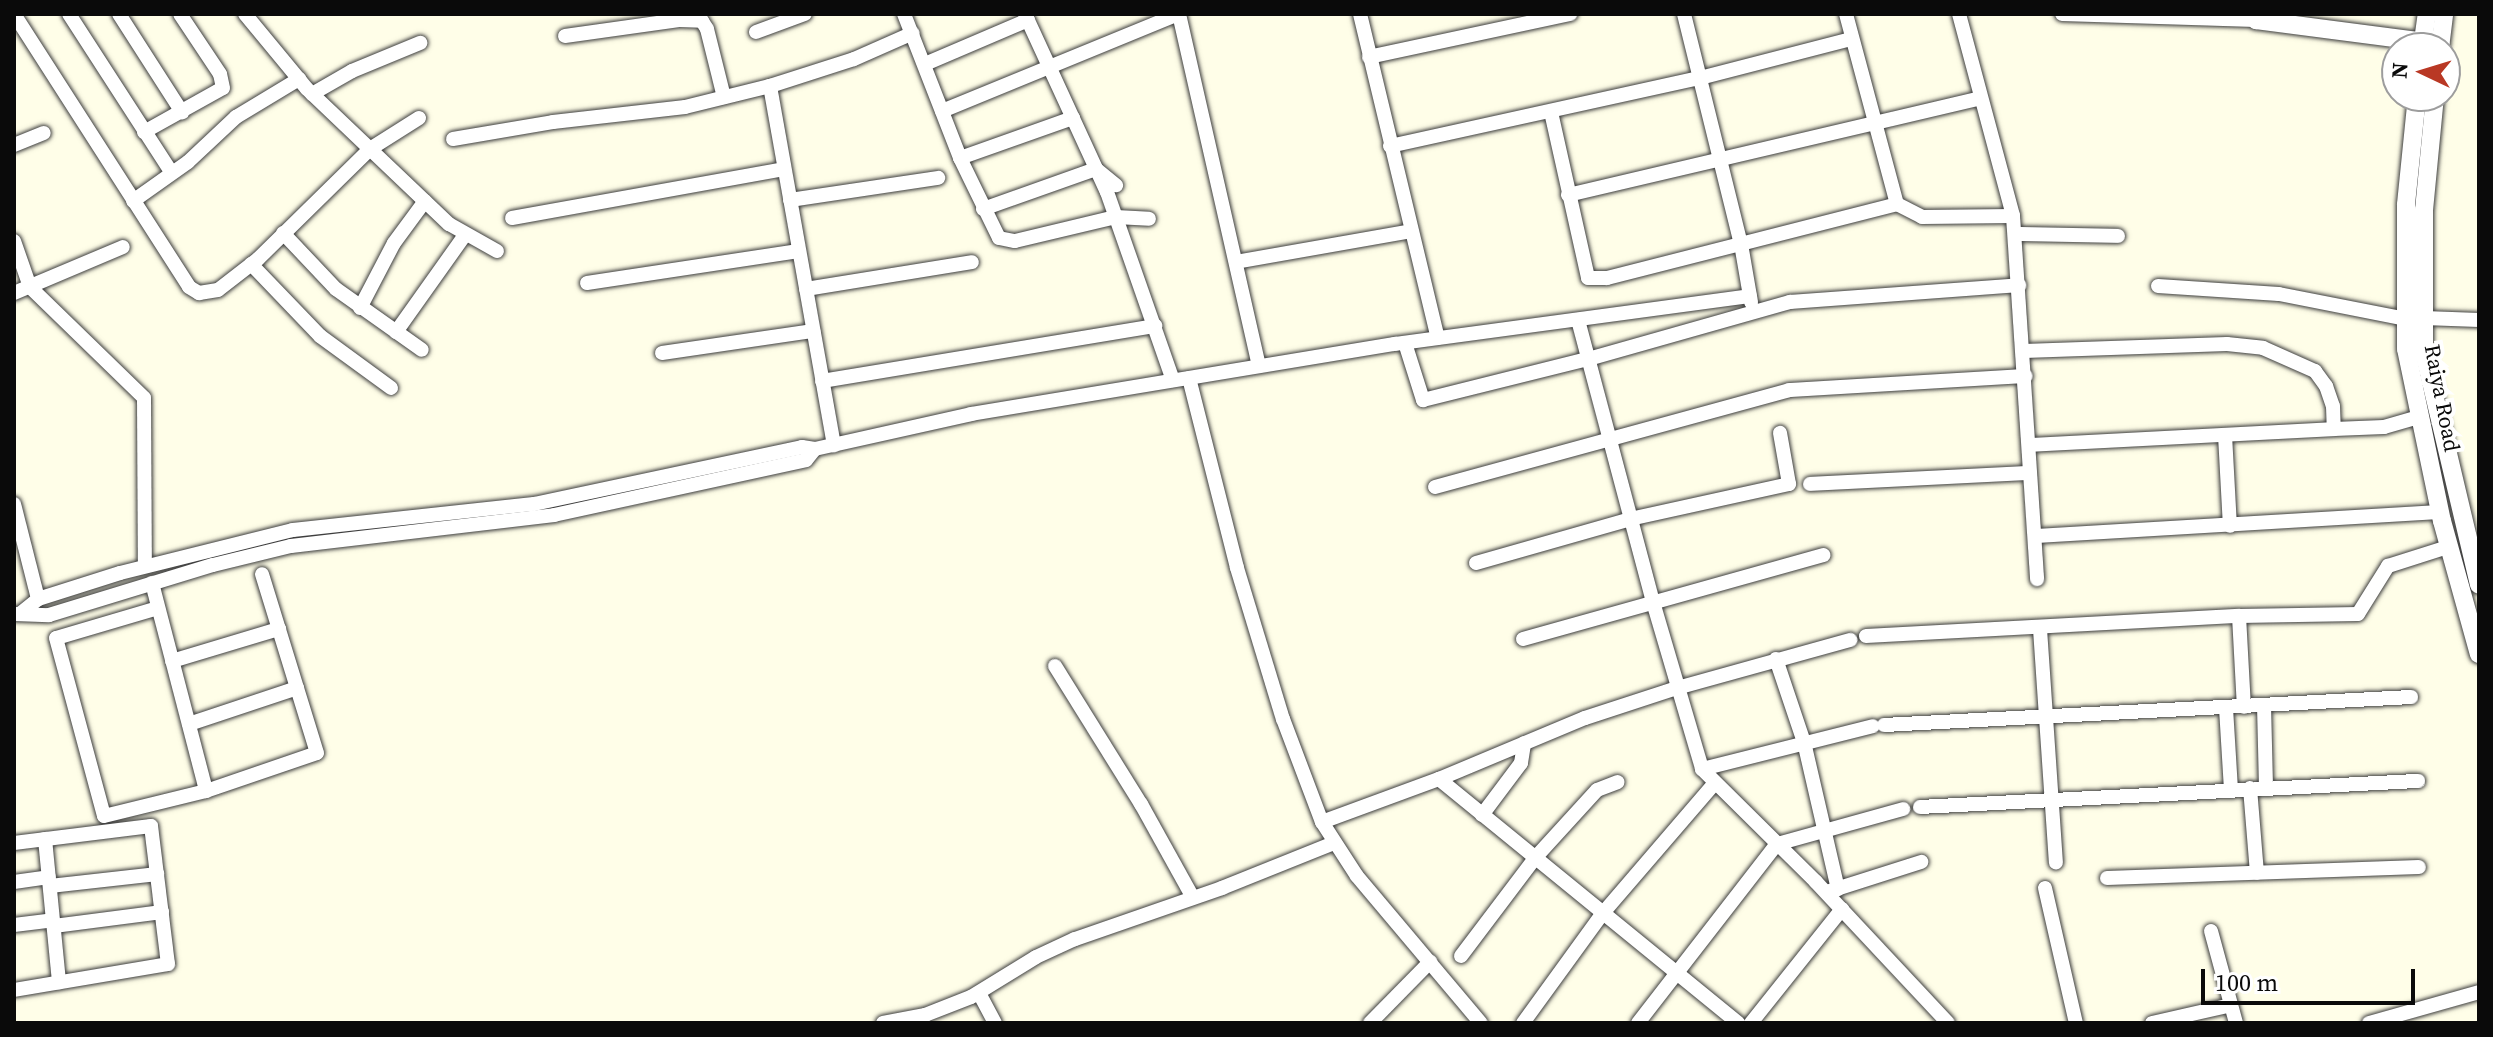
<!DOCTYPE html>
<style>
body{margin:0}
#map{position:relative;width:2493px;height:1037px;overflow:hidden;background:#fffee8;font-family:"Source Serif 4",serif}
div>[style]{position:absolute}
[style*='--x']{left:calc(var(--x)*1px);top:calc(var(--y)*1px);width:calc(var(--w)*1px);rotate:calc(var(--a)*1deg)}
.roads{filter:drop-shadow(0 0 2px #3d3d3d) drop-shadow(0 0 2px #3d3d3d)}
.minor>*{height:14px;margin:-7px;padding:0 7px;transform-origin:7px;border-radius:7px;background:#fff}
.tertiary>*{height:18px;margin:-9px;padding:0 9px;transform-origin:9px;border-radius:9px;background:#fff}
span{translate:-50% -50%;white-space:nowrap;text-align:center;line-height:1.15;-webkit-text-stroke:8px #fff;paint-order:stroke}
.street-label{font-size:22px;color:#0a0a0a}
.frame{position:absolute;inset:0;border:16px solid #0a0a0a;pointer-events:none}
.north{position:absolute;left:2381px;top:32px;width:80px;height:80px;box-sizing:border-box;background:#fff;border:2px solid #9d9d9d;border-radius:50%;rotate:274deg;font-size:22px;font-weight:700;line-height:32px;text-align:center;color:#0a0a0a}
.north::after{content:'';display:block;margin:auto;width:28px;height:36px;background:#b93824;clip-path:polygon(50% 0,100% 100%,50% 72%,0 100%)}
.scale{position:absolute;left:2201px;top:969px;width:214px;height:36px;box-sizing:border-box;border:4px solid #0a0a0a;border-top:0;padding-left:10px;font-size:24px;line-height:28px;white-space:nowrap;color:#0a0a0a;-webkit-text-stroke:6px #fff;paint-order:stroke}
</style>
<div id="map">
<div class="roads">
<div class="minor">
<div style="--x:14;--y:14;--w:324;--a:57.3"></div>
<div style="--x:189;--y:287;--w:12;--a:31"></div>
<div style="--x:199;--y:293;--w:19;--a:-9"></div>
<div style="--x:218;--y:290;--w:51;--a:-37.8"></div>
<div style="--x:258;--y:259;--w:157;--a:-44.5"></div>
<div style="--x:370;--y:149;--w:58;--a:-32.3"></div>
<div style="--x:69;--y:14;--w:189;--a:57.1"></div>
<div style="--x:119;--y:14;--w:117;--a:57.3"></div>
<div style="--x:245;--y:14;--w:97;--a:50.4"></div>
<div style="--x:307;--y:89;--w:196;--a:43.6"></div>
<div style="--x:449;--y:224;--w:55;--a:29.4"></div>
<div style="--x:904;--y:14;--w:155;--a:68.7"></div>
<div style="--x:960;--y:158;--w:89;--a:64"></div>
<div style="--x:999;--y:238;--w:16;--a:11"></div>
<div style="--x:1015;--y:241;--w:104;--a:-13.4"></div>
<div style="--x:1116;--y:217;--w:33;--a:3"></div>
<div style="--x:1025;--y:14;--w:196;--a:65.3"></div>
<div style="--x:1107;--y:192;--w:199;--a:70.7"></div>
<div style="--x:1360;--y:14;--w:333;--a:76.5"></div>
<div style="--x:1684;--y:14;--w:237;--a:76.1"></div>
<div style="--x:1741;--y:244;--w:59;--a:80.2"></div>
<div style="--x:1846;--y:14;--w:197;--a:75"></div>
<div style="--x:1897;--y:204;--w:28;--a:27"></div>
<div style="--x:1922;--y:217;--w:91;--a:-0.6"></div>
<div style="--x:1959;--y:14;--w:209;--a:75"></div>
<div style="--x:2013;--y:216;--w:364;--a:86.2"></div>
<div style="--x:2062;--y:14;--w:194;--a:1.8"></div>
<div style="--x:756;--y:32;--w:52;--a:-20.2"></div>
<div style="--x:565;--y:36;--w:115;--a:-8"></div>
<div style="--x:679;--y:20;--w:23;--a:2"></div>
<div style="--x:702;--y:21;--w:9;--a:58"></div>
<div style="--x:707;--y:29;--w:70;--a:76"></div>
<div style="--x:1369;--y:57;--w:206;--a:-12.1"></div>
<div style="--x:925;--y:64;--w:112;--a:-23.1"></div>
<div style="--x:770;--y:86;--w:365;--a:79.9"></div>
<div style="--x:312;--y:94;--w:46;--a:-29.9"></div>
<div style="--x:352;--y:71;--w:74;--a:-22.4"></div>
<div style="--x:942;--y:111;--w:256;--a:-22.3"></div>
<div style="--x:1179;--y:14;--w:361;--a:77.2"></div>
<div style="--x:1551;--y:112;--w:170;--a:77.4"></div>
<div style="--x:1588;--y:278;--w:19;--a:0"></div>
<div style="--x:1607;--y:278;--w:299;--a:-14.3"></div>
<div style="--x:144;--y:132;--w:90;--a:-29.1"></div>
<div style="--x:223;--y:88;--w:14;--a:-102"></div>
<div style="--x:220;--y:74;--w:72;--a:-123.7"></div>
<div style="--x:453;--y:139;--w:101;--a:-9.6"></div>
<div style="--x:553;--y:122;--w:133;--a:-6.5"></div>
<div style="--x:685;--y:107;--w:88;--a:-13.9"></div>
<div style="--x:770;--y:86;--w:88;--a:-17.8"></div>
<div style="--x:854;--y:59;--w:64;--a:-23.8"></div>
<div style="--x:14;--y:145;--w:32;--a:-22"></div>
<div style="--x:1390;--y:146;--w:317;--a:-12.4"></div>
<div style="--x:1700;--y:78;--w:156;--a:-14.5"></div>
<div style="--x:960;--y:158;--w:120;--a:-19.5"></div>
<div style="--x:1568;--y:195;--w:424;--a:-13.2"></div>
<div style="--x:790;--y:200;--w:150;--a:-8.5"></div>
<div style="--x:133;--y:201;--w:67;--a:-35.3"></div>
<div style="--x:188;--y:162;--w:66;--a:-43.2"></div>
<div style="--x:236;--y:117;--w:74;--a:-31.1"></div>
<div style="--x:983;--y:209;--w:120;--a:-19.5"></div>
<div style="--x:1096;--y:169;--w:26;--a:39"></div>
<div style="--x:512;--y:218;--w:276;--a:-10.2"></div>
<div style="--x:283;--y:233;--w:77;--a:46.6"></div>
<div style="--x:336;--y:289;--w:105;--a:35.3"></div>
<div style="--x:2015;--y:234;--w:103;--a:1.1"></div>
<div style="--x:14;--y:241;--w:49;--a:70.8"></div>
<div style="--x:30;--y:287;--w:159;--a:44.2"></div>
<div style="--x:144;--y:398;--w:168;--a:89.7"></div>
<div style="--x:1236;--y:262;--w:178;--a:-10"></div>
<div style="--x:251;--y:264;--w:100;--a:46.2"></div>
<div style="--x:320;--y:336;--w:88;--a:36.2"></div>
<div style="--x:587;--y:283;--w:214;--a:-8.6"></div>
<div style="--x:2158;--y:286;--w:121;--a:3.8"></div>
<div style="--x:2279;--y:294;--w:129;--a:11.1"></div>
<div style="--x:806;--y:289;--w:168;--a:-9.2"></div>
<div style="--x:14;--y:293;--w:118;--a:-22.9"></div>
<div style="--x:360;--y:308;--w:73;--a:-62.4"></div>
<div style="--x:394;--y:243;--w:52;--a:-53.6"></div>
<div style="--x:2424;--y:318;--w:55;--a:2.1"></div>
<div style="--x:1578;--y:320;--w:292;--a:75.1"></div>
<div style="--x:1653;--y:602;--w:174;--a:73.6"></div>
<div style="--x:1702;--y:769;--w:161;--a:44.7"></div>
<div style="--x:1816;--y:882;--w:193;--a:46.9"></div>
<div style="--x:396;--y:332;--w:119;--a:-54.6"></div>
<div style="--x:1405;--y:343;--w:60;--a:72.5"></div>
<div style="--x:1423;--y:400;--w:170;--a:-14"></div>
<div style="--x:1588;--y:359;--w:210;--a:-15.8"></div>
<div style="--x:1790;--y:302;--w:230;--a:-4.2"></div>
<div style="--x:2024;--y:351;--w:203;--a:-2"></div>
<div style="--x:2227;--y:344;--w:36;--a:6"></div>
<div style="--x:2263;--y:348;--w:57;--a:23.9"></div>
<div style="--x:2315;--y:371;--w:19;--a:54"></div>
<div style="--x:2326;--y:386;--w:21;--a:71"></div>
<div style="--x:2333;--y:406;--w:23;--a:88"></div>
<div style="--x:2334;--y:429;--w:50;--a:-2.3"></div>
<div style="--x:2384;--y:427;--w:36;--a:-16"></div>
<div style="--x:662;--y:353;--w:153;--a:-8.3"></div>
<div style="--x:1189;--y:378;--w:196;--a:75.8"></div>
<div style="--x:1237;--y:568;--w:158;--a:73.1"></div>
<div style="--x:1283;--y:719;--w:110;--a:69.3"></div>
<div style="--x:1322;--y:822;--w:64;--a:57.1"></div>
<div style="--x:1357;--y:876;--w:192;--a:49.9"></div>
<div style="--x:822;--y:381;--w:338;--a:-9.4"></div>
<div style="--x:2225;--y:435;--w:91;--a:86.9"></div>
<div style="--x:2029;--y:445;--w:305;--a:-3"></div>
<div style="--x:1810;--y:484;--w:220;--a:-2.9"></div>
<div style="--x:1435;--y:487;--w:367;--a:-15.3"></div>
<div style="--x:1789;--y:390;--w:237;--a:-3.4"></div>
<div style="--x:14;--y:504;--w:98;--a:75.8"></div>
<div style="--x:2035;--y:536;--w:406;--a:-3.4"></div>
<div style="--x:1476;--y:563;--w:160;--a:-15.9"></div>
<div style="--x:1630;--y:519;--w:163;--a:-12.4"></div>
<div style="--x:1789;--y:484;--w:52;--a:-100"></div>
<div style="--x:152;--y:583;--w:215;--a:75.4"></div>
<div style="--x:158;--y:608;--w:106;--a:163.6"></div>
<div style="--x:56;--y:638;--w:184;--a:74.9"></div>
<div style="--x:104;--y:816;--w:105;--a:-13.8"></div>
<div style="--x:206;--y:791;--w:117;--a:-18.9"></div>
<div style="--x:317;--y:753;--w:187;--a:-107.1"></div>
<div style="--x:21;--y:613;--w:22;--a:-39"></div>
<div style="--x:38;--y:599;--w:86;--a:-17.6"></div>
<div style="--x:120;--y:573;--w:178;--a:-14"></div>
<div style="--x:293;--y:530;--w:242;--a:-6.2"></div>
<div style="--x:534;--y:504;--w:274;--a:-12"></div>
<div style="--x:802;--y:447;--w:13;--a:9"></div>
<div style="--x:815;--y:449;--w:160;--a:-12.6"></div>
<div style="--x:971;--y:414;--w:430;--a:-9.4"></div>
<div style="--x:1395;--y:344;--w:358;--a:-7.7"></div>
<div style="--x:15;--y:614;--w:34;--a:2"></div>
<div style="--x:49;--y:615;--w:171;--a:-17"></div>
<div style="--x:213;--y:565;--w:80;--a:-13.7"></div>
<div style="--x:291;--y:546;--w:265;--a:-6.7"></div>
<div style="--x:554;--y:515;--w:258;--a:-12.3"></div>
<div style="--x:806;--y:460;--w:14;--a:-51"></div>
<div style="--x:2239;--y:616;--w:91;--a:86.9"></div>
<div style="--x:2040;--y:629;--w:234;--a:86.1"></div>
<div style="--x:1866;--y:636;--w:374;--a:-3.1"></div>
<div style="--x:2239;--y:616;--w:119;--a:-1"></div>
<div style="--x:2358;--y:614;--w:57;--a:-58"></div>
<div style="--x:2388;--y:566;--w:63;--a:-17.6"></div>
<div style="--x:1523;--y:639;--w:312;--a:-15.6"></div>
<div style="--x:1776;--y:659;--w:88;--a:71.4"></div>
<div style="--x:1804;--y:742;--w:151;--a:77"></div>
<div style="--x:172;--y:661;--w:112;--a:-16.7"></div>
<div style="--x:1055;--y:666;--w:163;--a:58.1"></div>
<div style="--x:1141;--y:804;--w:107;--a:61"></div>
<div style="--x:2264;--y:705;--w:82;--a:88.6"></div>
<div style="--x:2226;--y:708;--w:81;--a:86.5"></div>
<div style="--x:189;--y:724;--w:114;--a:-18.4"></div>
<div style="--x:1884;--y:725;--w:528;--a:-3.04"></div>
<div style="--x:1702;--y:769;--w:176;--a:-14.1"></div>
<div style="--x:1439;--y:779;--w:386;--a:39.2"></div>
<div style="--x:2250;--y:788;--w:85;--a:85.3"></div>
<div style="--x:1920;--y:807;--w:499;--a:-3"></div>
<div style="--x:1482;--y:815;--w:65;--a:-53.1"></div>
<div style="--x:1521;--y:763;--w:20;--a:-81"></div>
<div style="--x:1322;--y:822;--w:125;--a:-20.2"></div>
<div style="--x:1439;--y:779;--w:158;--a:-22.7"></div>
<div style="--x:1585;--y:718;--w:97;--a:-18.1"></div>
<div style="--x:1677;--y:688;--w:180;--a:-15.5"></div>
<div style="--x:45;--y:839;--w:144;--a:84.4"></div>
<div style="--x:14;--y:843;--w:138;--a:-7.1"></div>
<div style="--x:151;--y:826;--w:139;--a:83"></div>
<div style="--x:168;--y:964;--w:156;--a:170.4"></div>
<div style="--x:2107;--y:878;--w:312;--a:-2"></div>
<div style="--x:14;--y:882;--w:35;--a:-8"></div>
<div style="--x:50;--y:886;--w:108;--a:-6.4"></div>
<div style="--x:2045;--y:888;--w:139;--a:77.1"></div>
<div style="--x:1830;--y:891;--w:96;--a:-17.7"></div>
<div style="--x:14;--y:925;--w:39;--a:-7"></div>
<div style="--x:54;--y:926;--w:109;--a:-7.4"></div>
<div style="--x:2211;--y:931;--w:95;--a:74.8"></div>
<div style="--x:1461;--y:956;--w:123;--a:-52.9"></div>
<div style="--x:1535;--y:858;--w:92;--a:-47.6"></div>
<div style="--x:1597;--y:790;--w:22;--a:-21"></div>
<div style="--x:979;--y:993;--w:34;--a:62"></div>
<div style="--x:883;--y:1023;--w:43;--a:-10.8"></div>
<div style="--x:925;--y:1015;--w:49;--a:-21.4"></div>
<div style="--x:971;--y:997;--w:76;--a:-31.6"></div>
<div style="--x:1036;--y:957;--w:43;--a:-24.8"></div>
<div style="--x:1075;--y:939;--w:156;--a:-19.1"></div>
<div style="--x:1222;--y:888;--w:121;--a:-21.9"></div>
<div style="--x:1370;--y:1023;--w:86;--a:-45.5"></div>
<div style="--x:1523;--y:1023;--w:136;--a:-54"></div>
<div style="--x:1603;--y:913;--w:170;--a:-49.3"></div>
<div style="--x:1638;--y:1023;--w:227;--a:-52.2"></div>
<div style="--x:1777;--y:844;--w:131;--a:-15.5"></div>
<div style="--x:1751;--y:1023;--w:146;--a:-51.4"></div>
<div style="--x:2152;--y:1023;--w:81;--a:-12.8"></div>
<div style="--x:2369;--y:1023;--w:114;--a:-15.7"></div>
</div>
<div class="tertiary">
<div style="--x:2253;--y:14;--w:7;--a:63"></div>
<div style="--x:2256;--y:20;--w:186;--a:7.4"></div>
<div style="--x:2422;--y:48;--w:34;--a:-82"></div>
<div style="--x:2440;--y:48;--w:34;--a:-83"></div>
<div style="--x:2417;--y:96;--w:110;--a:95.8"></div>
<div style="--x:2406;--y:205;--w:144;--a:90"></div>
<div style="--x:2406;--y:349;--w:176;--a:78.2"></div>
<div style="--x:2442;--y:521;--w:138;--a:74.5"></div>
<div style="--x:2435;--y:96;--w:115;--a:95.5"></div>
<div style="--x:2424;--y:210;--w:142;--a:90"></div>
<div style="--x:2424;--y:352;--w:239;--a:76.7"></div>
</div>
</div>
<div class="street-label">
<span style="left:2442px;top:398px;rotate:79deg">Raiya Road</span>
</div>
<div class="frame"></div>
<div class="north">N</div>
<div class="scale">100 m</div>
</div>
